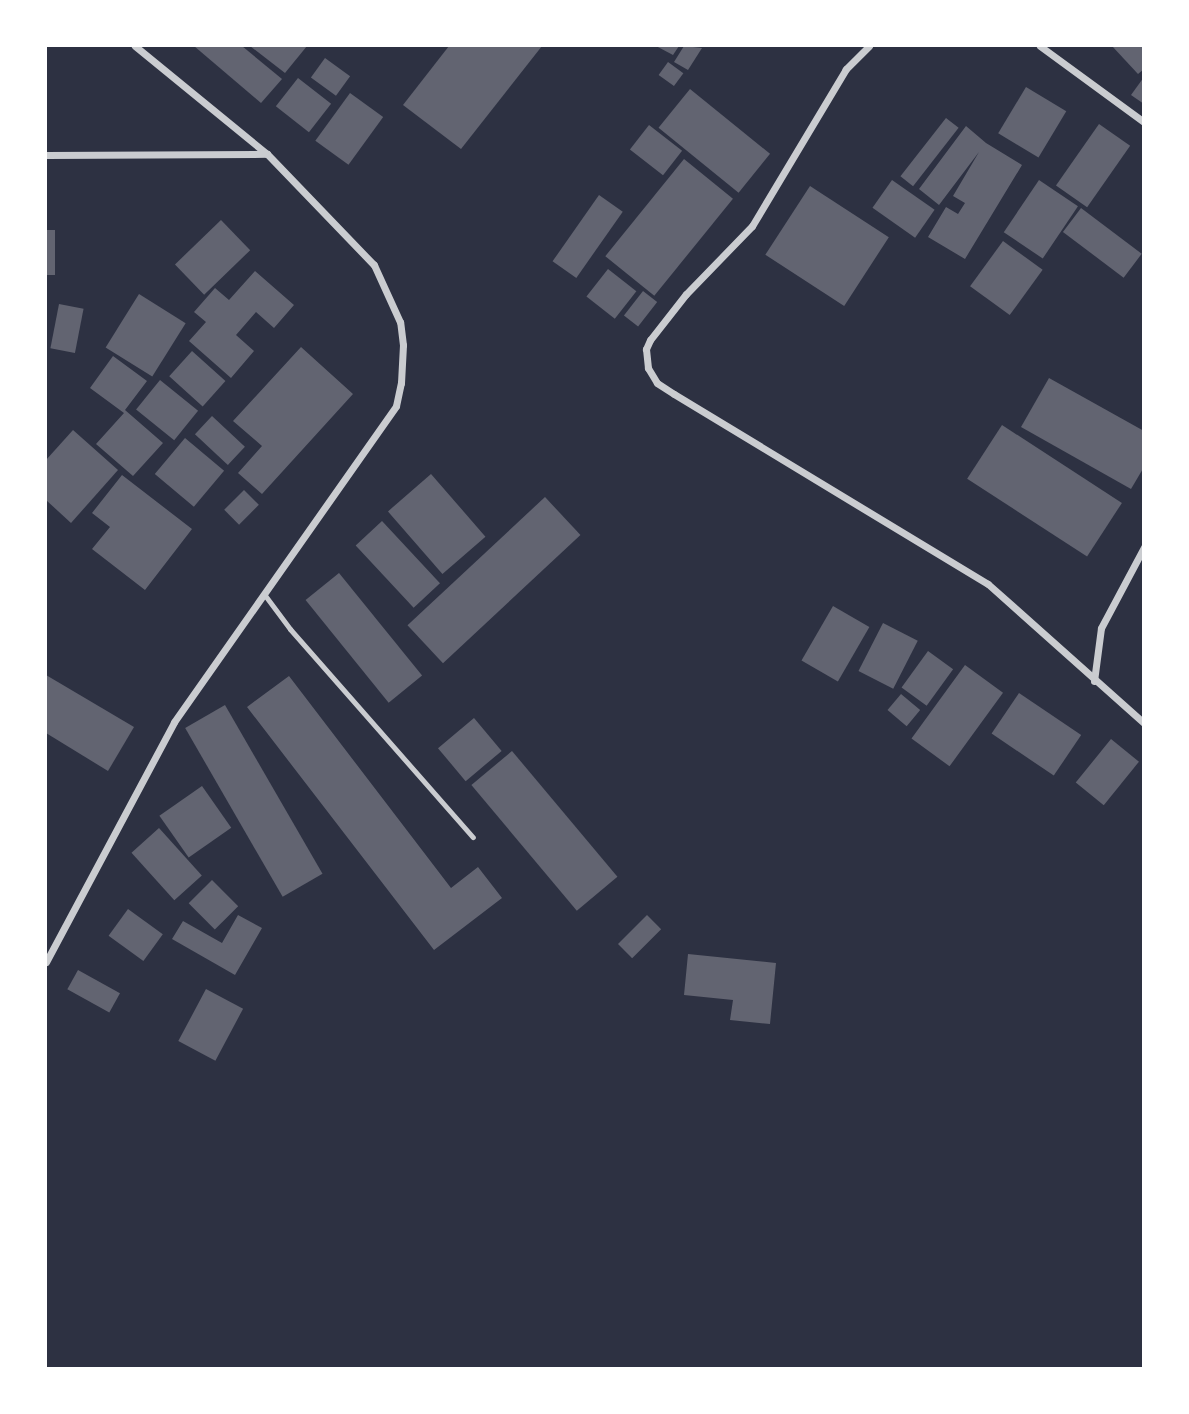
<!DOCTYPE html>
<style>
body{margin:0}
#map{position:relative;width:1189px;height:1414px;overflow:hidden;background:#2d3142;font-family:Ubuntu,sans-serif}
div>[style]{position:absolute}
[style*='--x']{left:calc(var(--x)*1px);top:calc(var(--y)*1px);width:calc(var(--w)*1px);rotate:calc(var(--a)*1deg)}
.building>*{inset:0;background:#626471;transform-origin:0 0}
.service>*{height:5px;margin:-2.5px;padding:0 2.5px;transform-origin:2.5px;border-radius:2.5px;background:#caccd0}
.minor>*{height:7px;margin:-3.5px;padding:0 3.5px;transform-origin:3.5px;border-radius:3.5px;background:#caccd0}
span{translate:-50% -50%;white-space:nowrap;text-align:center;line-height:1.15;-webkit-text-stroke:5px #fff;paint-order:stroke}
.frame{position:absolute;inset:0;border:47px solid #fff;pointer-events:none}
</style>
<div id="map">
<div class="building">
<div style="clip-path:polygon(194px 46px,242px 46px,282px 79px,261px 103px)"></div>
<div style="clip-path:polygon(250px 46px,307px 46px,285px 73px)"></div>
<div style="clip-path:polygon(449px 46px,542px 46px,461px 149px,403px 105px)"></div>
<div style="clip-path:polygon(656px 46px,679px 46px,673px 55px)"></div>
<div style="clip-path:polygon(684px 46px,702px 48px,688px 70px,674px 62px)"></div>
<div style="clip-path:polygon(1112px 46px,1144px 46px,1144px 69px,1138px 74px)"></div>
<div style="left:325px;top:58px;width:31px;height:24px;rotate:36deg"></div>
<div style="left:668px;top:62px;width:19px;height:16px;rotate:36deg"></div>
<div style="clip-path:polygon(1144px 77px,1144px 104px,1131px 95px)"></div>
<div style="left:298px;top:78px;width:42px;height:36px;rotate:38deg"></div>
<div style="left:1026px;top:87px;width:47px;height:54px;rotate:31deg"></div>
<div style="left:690px;top:89px;width:103px;height:50px;rotate:39deg"></div>
<div style="left:350px;top:93px;width:41px;height:59px;rotate:36deg"></div>
<div style="left:946px;top:118px;width:16px;height:74px;rotate:38deg"></div>
<div style="left:1099px;top:124px;width:38px;height:75px;rotate:35deg"></div>
<div style="left:649px;top:125px;width:42px;height:31px;rotate:38deg"></div>
<div style="clip-path:polygon(966px 126px,986px 143px,1022px 165px,965px 259px,928px 237px,946px 207px,958px 214px,965px 203px,953px 196px,979px 152px,939px 205px,919px 189px)"></div>
<div style="left:684px;top:159px;width:63px;height:125px;rotate:39deg"></div>
<div style="left:892px;top:180px;width:52px;height:34px;rotate:35deg"></div>
<div style="left:1039px;top:180px;width:47px;height:63px;rotate:34deg"></div>
<div style="left:810px;top:186px;width:94px;height:82px;rotate:33deg"></div>
<div style="left:599px;top:195px;width:29px;height:81px;rotate:35deg"></div>
<div style="left:1081px;top:208px;width:76px;height:30px;rotate:37deg"></div>
<div style="left:221px;top:220px;width:42px;height:64px;rotate:46deg"></div>
<div style="left:46px;top:230px;width:9px;height:45px"></div>
<div style="left:1003px;top:241px;width:49px;height:56px;rotate:36deg"></div>
<div style="left:608px;top:269px;width:36px;height:35px;rotate:38deg"></div>
<div style="clip-path:polygon(255px 271px,294px 305px,274px 328px,256px 312px,236px 335px,254px 351px,231px 378px,189px 341px,206px 322px,194px 312px,215px 288px,229px 300px)"></div>
<div style="left:643px;top:291px;width:18px;height:31px;rotate:38deg"></div>
<div style="left:139px;top:294px;width:55px;height:63px;rotate:32deg"></div>
<div style="left:59px;top:304px;width:25px;height:45px;rotate:11deg"></div>
<div style="clip-path:polygon(301px 347px,353px 394px,262px 494px,238px 473px,262px 446px,233px 421px)"></div>
<div style="left:192px;top:351px;width:45px;height:34px;rotate:42deg"></div>
<div style="clip-path:polygon(113px 356px,147px 381px,125px 410px,163px 443px,133px 476px,96px 444px,124px 413px,90px 388px)"></div>
<div style="clip-path:polygon(1049px 378px,1144px 431px,1144px 467px,1131px 489px,1021px 427px)"></div>
<div style="left:160px;top:380px;width:49px;height:38px;rotate:39deg"></div>
<div style="left:212px;top:416px;width:45px;height:25px;rotate:43deg"></div>
<div style="left:1002px;top:425px;width:143px;height:64px;rotate:33deg"></div>
<div style="clip-path:polygon(73px 430px,118px 470px,71px 523px,46px 500px,46px 460px)"></div>
<div style="left:185px;top:438px;width:51px;height:47px;rotate:40deg"></div>
<div style="left:431px;top:474px;width:83px;height:57px;rotate:49deg"></div>
<div style="clip-path:polygon(122px 475px,192px 529px,145px 590px,92px 549px,110px 527px,92px 513px)"></div>
<div style="left:244px;top:490px;width:21px;height:28px;rotate:45deg"></div>
<div style="left:545px;top:497px;width:52px;height:188px;rotate:47deg"></div>
<div style="left:382px;top:521px;width:85px;height:36px;rotate:47deg"></div>
<div style="left:339px;top:573px;width:132px;height:43px;rotate:51deg"></div>
<div style="left:833px;top:606px;width:42px;height:63px;rotate:30deg"></div>
<div style="left:883px;top:623px;width:39px;height:54px;rotate:27deg"></div>
<div style="left:928px;top:651px;width:31px;height:45px;rotate:36deg"></div>
<div style="left:965px;top:665px;width:47px;height:91px;rotate:36deg"></div>
<div style="clip-path:polygon(46px 675px,134px 727px,108px 771px,46px 733px)"></div>
<div style="clip-path:polygon(289px 676px,451px 888px,478px 867px,502px 898px,434px 950px,247px 707px)"></div>
<div style="left:1019px;top:693px;width:75px;height:49px;rotate:34deg"></div>
<div style="left:901px;top:694px;width:25px;height:21px;rotate:40deg"></div>
<div style="left:225px;top:705px;width:195px;height:46px;rotate:60deg"></div>
<div style="left:474px;top:718px;width:43px;height:47px;rotate:50deg"></div>
<div style="left:1111px;top:739px;width:36px;height:56px;rotate:39deg"></div>
<div style="left:512px;top:751px;width:164px;height:53px;rotate:50deg"></div>
<div style="left:202px;top:786px;width:51px;height:52px;rotate:55deg"></div>
<div style="left:159px;top:828px;width:64px;height:37px;rotate:48deg"></div>
<div style="left:212px;top:880px;width:37px;height:33px;rotate:45deg"></div>
<div style="left:128px;top:909px;width:43px;height:33px;rotate:36deg"></div>
<div style="clip-path:polygon(238px 915px,262px 928px,235px 975px,172px 939px,183px 921px,222px 943px)"></div>
<div style="left:647px;top:915px;width:20px;height:41px;rotate:45deg"></div>
<div style="clip-path:polygon(688px 954px,776px 963px,770px 1024px,730px 1020px,733px 1000px,684px 995px)"></div>
<div style="left:78px;top:970px;width:48px;height:22px;rotate:29deg"></div>
<div style="left:206px;top:989px;width:42px;height:59px;rotate:28deg"></div>
</div>
<div class="service">
<div style="--x:264;--y:594;--w:44;--a:53.4"></div>
<div style="--x:290;--y:629;--w:277;--a:48.7"></div>
</div>
<div class="minor">
<div style="--x:869;--y:46;--w:33;--a:135"></div>
<div style="--x:846;--y:69;--w:183;--a:120.9"></div>
<div style="--x:752;--y:226;--w:95;--a:134.1"></div>
<div style="--x:686;--y:294;--w:58;--a:128"></div>
<div style="--x:650;--y:340;--w:10;--a:114"></div>
<div style="--x:646;--y:349;--w:19;--a:84"></div>
<div style="--x:648;--y:368;--w:17;--a:59"></div>
<div style="--x:657;--y:383;--w:20;--a:33"></div>
<div style="--x:674;--y:394;--w:367;--a:31.2"></div>
<div style="--x:988;--y:584;--w:209;--a:41.7"></div>
<div style="--x:1040;--y:46;--w:129;--a:36.2"></div>
<div style="--x:46;--y:155;--w:221;--a:-0.3"></div>
<div style="--x:1094;--y:681;--w:53;--a:-82.5"></div>
<div style="--x:1101;--y:628;--w:92;--a:-62"></div>
<div style="--x:46;--y:962;--w:272;--a:-61.9"></div>
<div style="--x:174;--y:722;--w:386;--a:-54.9"></div>
<div style="--x:396;--y:406;--w:24;--a:-78"></div>
<div style="--x:401;--y:383;--w:38;--a:-87"></div>
<div style="--x:403;--y:345;--w:23;--a:-97"></div>
<div style="--x:400;--y:322;--w:63;--a:-114.5"></div>
<div style="--x:374;--y:265;--w:154;--a:-133.9"></div>
<div style="--x:267;--y:154;--w:171;--a:-140.7"></div>
</div>
<div class="frame"></div>
</div>
